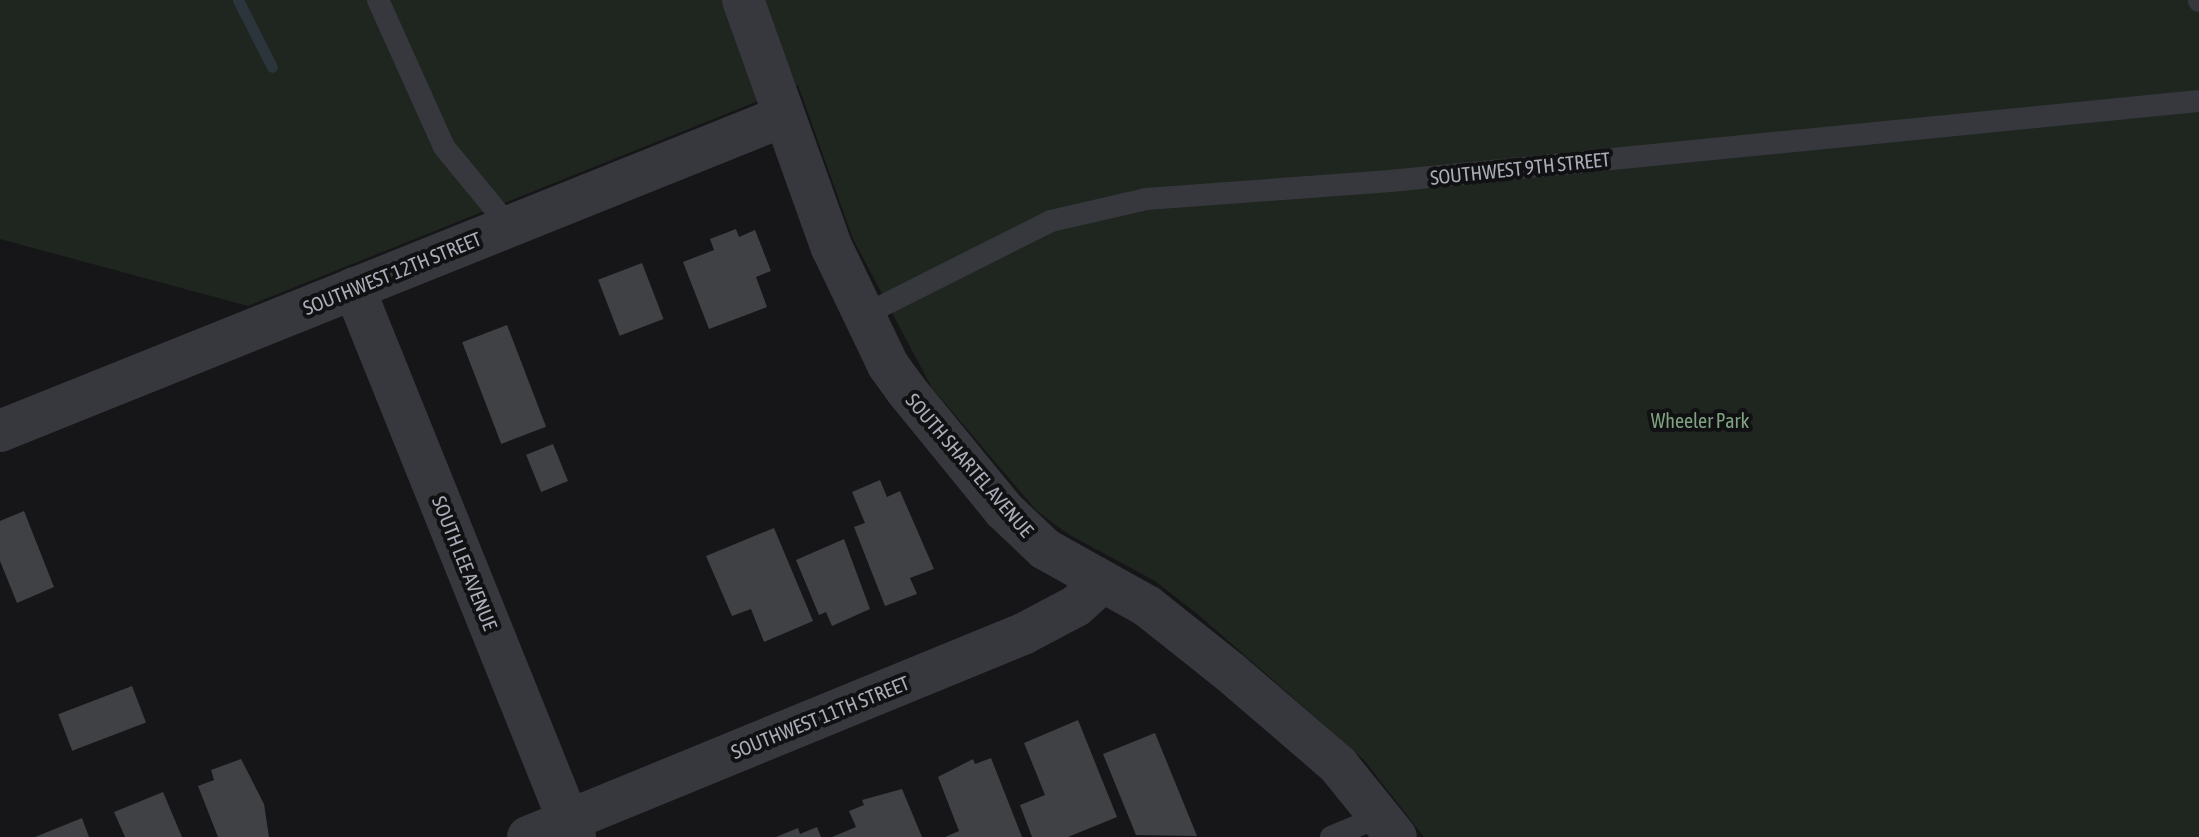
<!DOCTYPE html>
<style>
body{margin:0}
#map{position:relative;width:2199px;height:837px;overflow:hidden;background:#161618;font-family:"Asap Condensed",sans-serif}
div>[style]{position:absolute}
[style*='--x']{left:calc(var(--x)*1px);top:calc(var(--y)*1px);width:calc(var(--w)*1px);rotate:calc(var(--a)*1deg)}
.green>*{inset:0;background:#1e261f}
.stream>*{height:11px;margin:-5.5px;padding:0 5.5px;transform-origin:5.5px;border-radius:5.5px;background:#2c353c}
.building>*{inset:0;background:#404145;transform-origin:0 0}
.lane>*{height:22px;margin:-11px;padding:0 11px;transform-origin:11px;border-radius:11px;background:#37383d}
.street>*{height:42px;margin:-21px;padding:0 21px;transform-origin:21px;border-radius:21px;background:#37383d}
span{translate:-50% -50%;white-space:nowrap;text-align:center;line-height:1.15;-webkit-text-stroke:8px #111113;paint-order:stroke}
.street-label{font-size:20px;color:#a8adb8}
.park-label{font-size:20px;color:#7fa381}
</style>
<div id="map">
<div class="green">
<div style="clip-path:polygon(0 0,2199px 0,2199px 837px,1424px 837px,1364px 760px,1201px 617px,1155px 581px,1068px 534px,1037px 511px,932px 388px,853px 239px,798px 85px,248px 306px,0 239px)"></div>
</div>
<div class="stream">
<div style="--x:238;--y:0;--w:75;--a:63.1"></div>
</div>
<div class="building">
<div style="clip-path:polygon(736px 229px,739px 237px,755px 230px,771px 271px,756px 277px,767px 307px,709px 329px,683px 262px,714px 250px,710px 239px)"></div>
<div style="left:642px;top:263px;width:60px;height:47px;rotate:69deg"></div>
<div style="left:507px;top:325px;width:109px;height:48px;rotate:69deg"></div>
<div style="left:553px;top:444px;width:40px;height:29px;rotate:68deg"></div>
<div style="clip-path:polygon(880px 480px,887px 497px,900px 491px,934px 569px,910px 578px,917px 594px,885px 606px,854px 527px,865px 523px,852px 492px)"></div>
<div style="clip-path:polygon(24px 511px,54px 587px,17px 603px,0 561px,0 521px)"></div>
<div style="clip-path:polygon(774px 528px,813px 621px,764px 642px,751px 609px,732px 616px,706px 556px)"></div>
<div style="clip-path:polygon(844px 539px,870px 609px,832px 626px,826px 612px,819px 615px,796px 560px)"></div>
<div style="left:132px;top:686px;width:39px;height:79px;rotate:69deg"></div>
<div style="clip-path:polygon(1078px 720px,1117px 817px,1068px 837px,1032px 837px,1020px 805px,1045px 795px,1024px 743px)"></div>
<div style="clip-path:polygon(1155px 733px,1197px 836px,1136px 835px,1103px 754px)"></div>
<div style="clip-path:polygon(991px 758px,1022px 837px,945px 837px,959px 831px,938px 777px,973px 759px,975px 764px)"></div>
<div style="clip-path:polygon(241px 759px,264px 804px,269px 837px,218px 837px,198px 786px,214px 780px,211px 770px)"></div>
<div style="clip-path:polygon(902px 789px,922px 837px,832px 837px,856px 827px,849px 811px,864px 805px,862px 800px)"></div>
<div style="clip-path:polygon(163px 792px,182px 837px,125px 837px,114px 812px)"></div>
<div style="clip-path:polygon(82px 818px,89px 837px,35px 837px)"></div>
<div style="clip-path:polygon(817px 827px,821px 837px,776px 837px,798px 828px,800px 834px)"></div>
</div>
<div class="lane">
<div style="--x:378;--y:0;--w:161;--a:65.8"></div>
<div style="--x:444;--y:147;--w:102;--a:50.6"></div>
<div style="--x:2199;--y:0;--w:1;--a:90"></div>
<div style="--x:864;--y:315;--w:209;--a:-26.7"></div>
<div style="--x:1051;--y:221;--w:98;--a:-13"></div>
<div style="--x:1146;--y:199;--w:245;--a:-4.2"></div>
<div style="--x:1390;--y:181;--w:813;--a:-5.65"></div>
<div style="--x:1331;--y:837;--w:54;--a:-22.8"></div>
</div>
<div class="street">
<div style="--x:743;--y:0;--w:263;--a:70.3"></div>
<div style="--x:832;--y:248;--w:130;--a:64.4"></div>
<div style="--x:888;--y:365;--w:31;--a:54"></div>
<div style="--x:906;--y:390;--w:155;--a:50.8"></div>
<div style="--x:1004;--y:510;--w:57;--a:43.6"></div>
<div style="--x:1045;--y:549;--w:117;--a:29.2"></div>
<div style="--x:1147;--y:606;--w:106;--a:38.5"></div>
<div style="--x:1230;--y:672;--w:143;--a:40.7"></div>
<div style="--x:1338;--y:765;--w:92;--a:51.1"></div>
<div style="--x:354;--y:288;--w:592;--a:68.07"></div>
<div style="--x:0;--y:431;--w:845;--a:-21.89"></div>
<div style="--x:528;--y:837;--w:535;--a:-22.3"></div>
<div style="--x:1023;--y:634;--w:60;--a:-27.8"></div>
<div style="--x:1076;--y:606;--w:36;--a:-42"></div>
</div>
<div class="street-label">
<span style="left:1520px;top:168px;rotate:-6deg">SOUTHWEST 9TH STREET</span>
<span style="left:392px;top:273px;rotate:-22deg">SOUTHWEST 12TH STREET</span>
<span style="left:970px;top:465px;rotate:49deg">SOUTH SHARTEL AVENUE</span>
<span style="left:465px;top:563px;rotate:68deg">SOUTH LEE AVENUE</span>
<span style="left:820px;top:717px;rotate:-22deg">SOUTHWEST 11TH STREET</span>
</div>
<div class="park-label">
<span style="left:1700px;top:420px">Wheeler Park</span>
</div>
</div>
